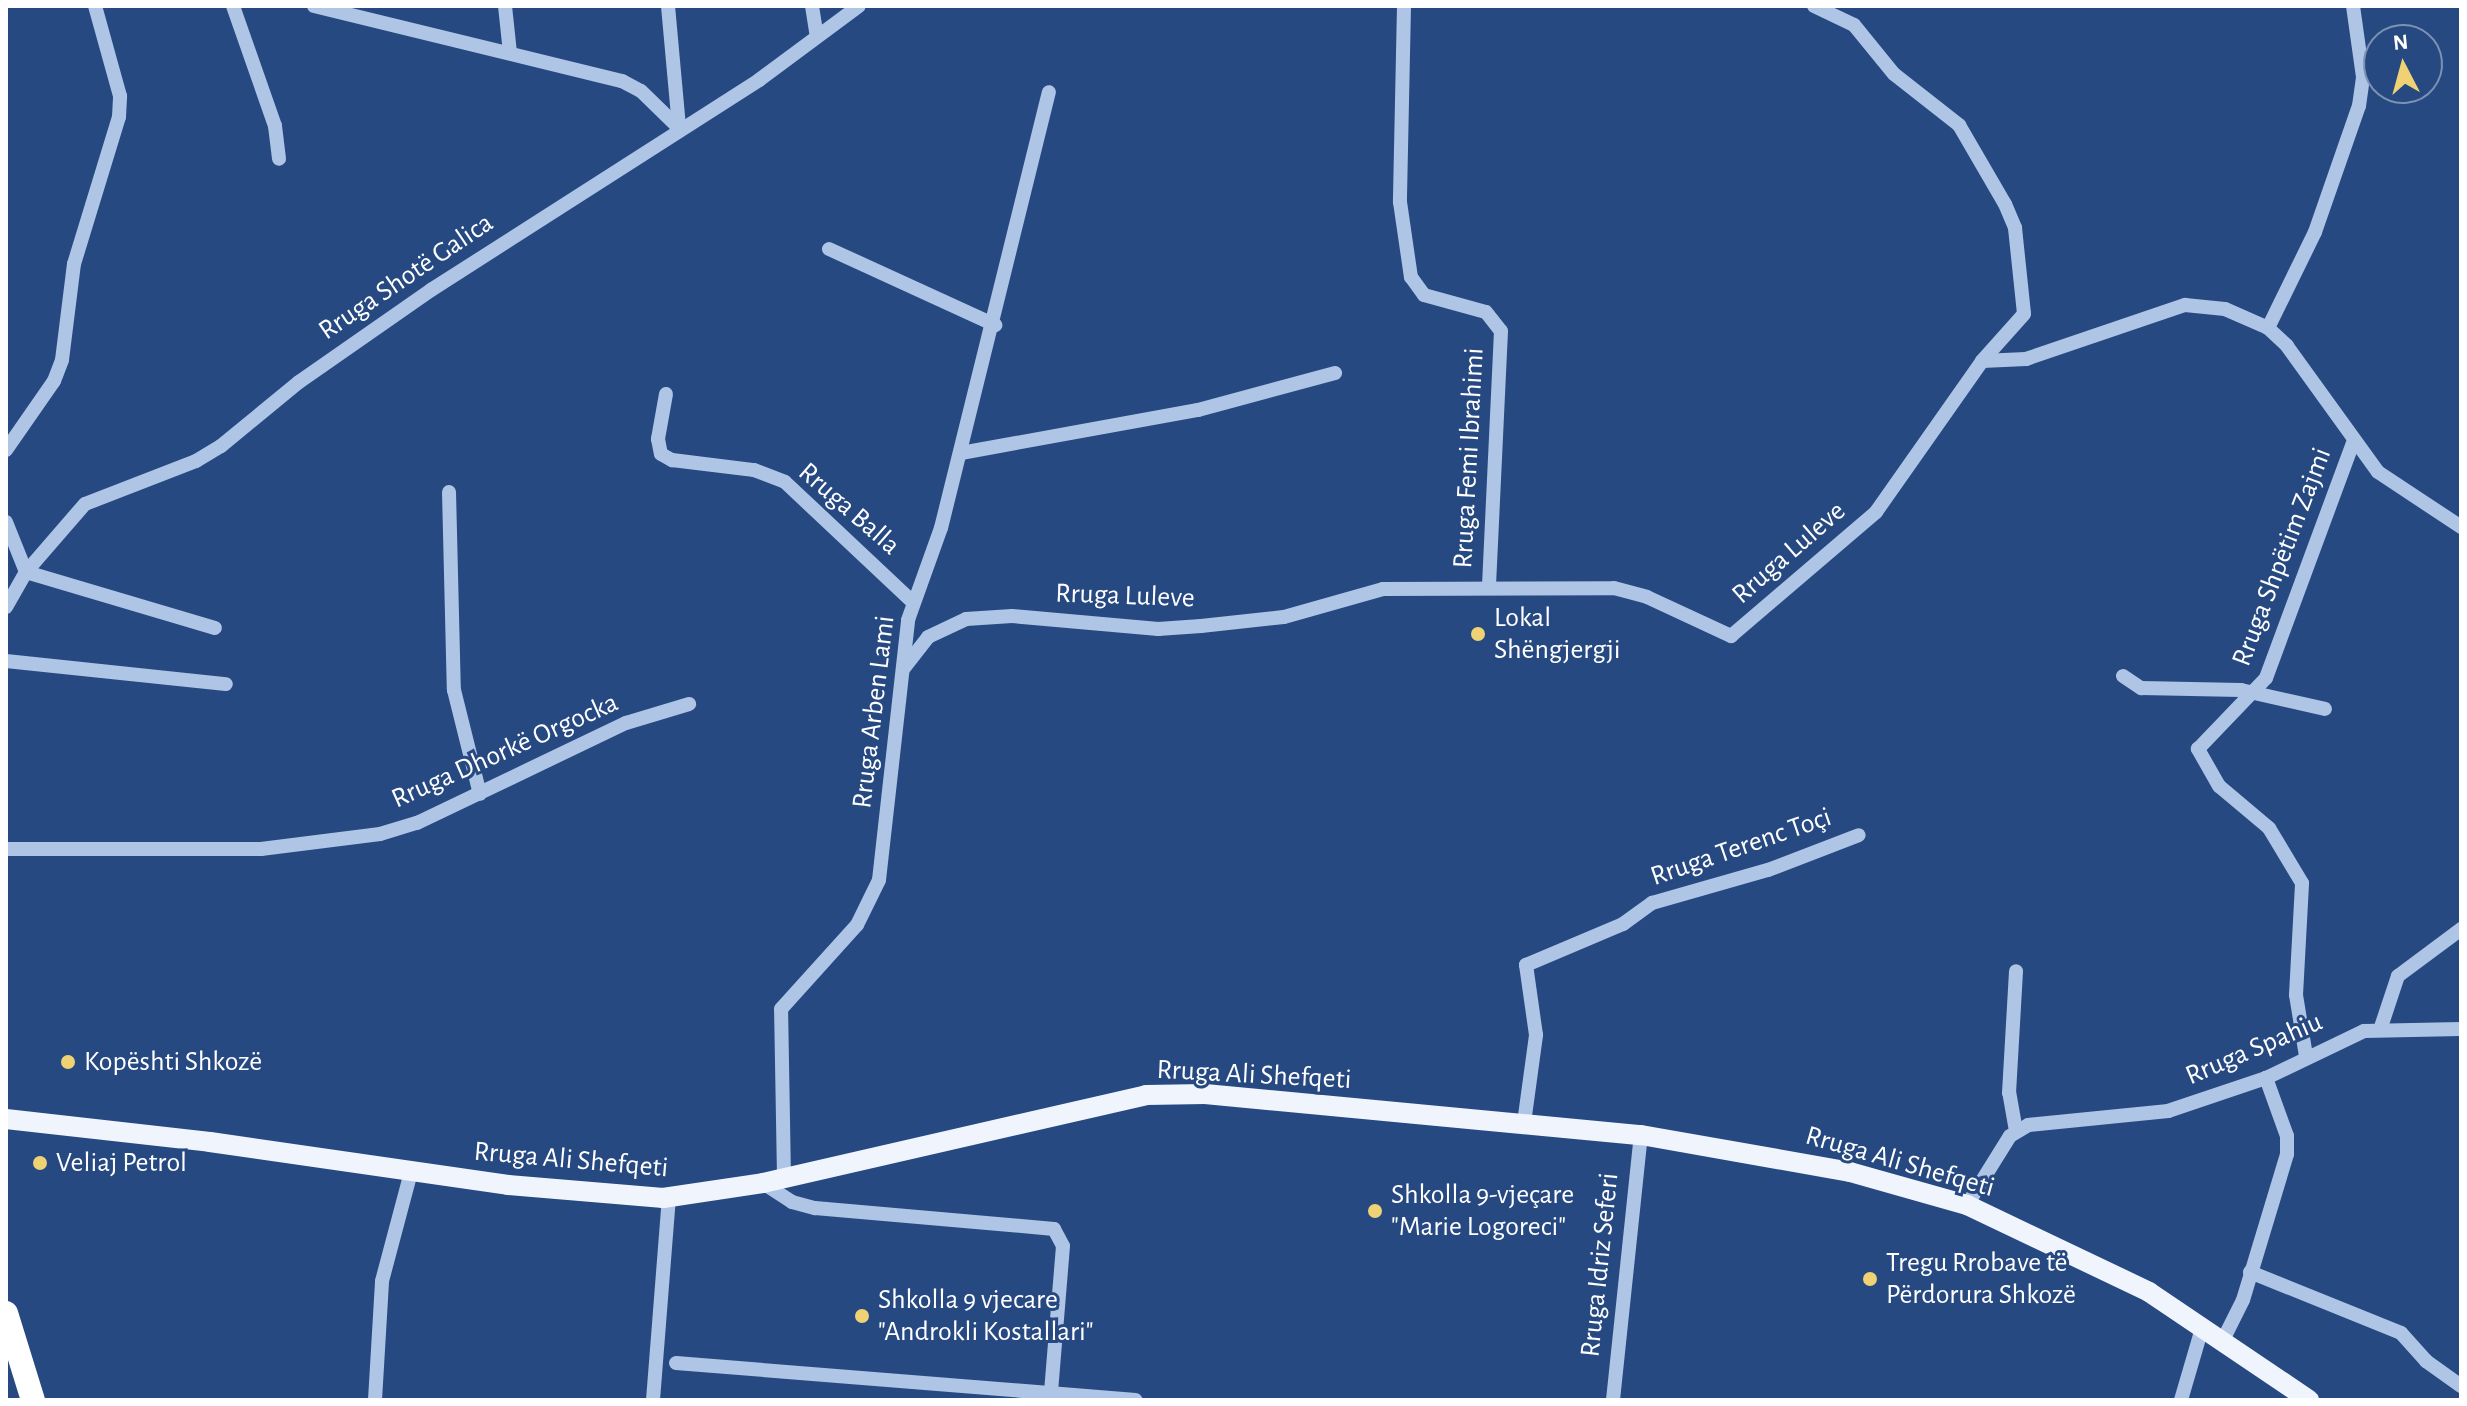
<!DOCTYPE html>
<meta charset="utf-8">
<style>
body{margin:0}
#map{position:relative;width:2467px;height:1406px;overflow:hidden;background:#274981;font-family:"Alegreya Sans",sans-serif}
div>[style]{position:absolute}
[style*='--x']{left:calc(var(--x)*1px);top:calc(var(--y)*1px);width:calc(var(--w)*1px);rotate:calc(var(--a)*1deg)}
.minor>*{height:14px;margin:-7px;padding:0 7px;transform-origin:7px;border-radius:7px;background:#afc5e6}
.major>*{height:20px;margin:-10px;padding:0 10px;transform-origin:10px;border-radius:10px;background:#f0f4fd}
.highway>*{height:24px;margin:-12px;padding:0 12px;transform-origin:12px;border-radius:12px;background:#fff}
.dots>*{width:22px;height:22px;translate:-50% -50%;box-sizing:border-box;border:4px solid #274981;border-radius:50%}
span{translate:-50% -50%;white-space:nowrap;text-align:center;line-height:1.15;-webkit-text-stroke:6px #274981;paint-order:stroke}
.street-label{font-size:28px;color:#fff}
.poi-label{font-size:28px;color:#fff}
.left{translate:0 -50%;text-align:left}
.frame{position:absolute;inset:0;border:8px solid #fff;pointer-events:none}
.north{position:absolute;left:2363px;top:24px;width:80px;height:80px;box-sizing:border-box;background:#274981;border:2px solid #7d92b3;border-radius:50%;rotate:354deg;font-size:22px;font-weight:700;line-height:32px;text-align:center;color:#fff}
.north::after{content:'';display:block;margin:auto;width:28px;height:36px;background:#efd274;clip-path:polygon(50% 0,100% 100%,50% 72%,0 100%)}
</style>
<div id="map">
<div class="minor">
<div style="--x:233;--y:6;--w:127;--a:70.7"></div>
<div style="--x:275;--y:126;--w:33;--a:83"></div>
<div style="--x:314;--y:6;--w:317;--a:13.7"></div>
<div style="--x:622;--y:81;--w:21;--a:28"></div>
<div style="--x:641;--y:91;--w:53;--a:44.2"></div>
<div style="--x:505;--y:6;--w:47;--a:83.9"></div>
<div style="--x:668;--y:6;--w:122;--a:84.8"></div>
<div style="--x:812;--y:6;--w:30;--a:81"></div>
<div style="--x:1404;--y:6;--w:196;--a:91.2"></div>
<div style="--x:1400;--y:202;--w:76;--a:81.7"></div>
<div style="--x:1411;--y:277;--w:22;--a:54"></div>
<div style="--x:1424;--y:295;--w:64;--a:15.3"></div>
<div style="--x:1486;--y:312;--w:24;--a:52"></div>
<div style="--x:1501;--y:331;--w:256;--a:92.7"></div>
<div style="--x:1814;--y:6;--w:44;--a:25.4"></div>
<div style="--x:1854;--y:25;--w:63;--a:50.8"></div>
<div style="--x:1894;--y:74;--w:83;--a:38.1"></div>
<div style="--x:1959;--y:125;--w:91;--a:59.8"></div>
<div style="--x:2005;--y:204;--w:26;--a:67"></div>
<div style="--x:2015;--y:228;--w:86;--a:84"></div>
<div style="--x:2024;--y:314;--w:63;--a:131.8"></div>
<div style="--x:829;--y:249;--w:183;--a:24.6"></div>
<div style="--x:2268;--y:328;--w:107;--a:-63.9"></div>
<div style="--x:2315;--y:232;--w:133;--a:-70.8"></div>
<div style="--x:2359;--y:106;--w:29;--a:-82"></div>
<div style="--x:2363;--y:77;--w:72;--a:-98"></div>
<div style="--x:666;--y:394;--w:46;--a:100.1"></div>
<div style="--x:658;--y:439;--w:15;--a:79"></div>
<div style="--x:661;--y:454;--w:13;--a:29"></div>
<div style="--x:672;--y:460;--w:83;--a:7"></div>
<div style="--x:754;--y:470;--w:33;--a:21"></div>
<div style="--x:785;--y:482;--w:175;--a:43.2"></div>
<div style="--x:6;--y:450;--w:84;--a:-55.2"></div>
<div style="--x:54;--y:381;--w:22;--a:-69"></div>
<div style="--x:62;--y:360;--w:97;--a:-82.9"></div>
<div style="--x:74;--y:264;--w:154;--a:-73"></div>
<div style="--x:119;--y:117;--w:21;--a:-87"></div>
<div style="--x:120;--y:96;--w:93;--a:-105.5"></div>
<div style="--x:961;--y:453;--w:241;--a:-10.3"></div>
<div style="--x:1198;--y:410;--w:142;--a:-15.1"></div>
<div style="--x:449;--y:492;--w:198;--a:88.6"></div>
<div style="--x:454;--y:690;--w:107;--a:76"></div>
<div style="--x:6;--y:522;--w:54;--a:68.2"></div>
<div style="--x:26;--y:572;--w:197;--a:16.5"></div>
<div style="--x:6;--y:607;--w:40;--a:-60.3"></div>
<div style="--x:26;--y:572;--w:90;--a:-49.1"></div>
<div style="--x:85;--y:504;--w:119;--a:-21.2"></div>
<div style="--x:196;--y:461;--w:29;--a:-31"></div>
<div style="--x:221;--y:446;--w:101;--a:-39.4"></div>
<div style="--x:299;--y:382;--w:161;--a:-34.9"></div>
<div style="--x:431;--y:290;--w:389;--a:-32.6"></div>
<div style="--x:759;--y:80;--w:124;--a:-36.5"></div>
<div style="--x:6;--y:661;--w:221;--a:6"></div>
<div style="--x:904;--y:668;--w:39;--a:-52"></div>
<div style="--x:928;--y:637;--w:42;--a:-25.3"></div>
<div style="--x:966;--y:619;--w:46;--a:-3.7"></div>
<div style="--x:1012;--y:616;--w:147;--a:5.1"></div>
<div style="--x:1158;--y:629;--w:43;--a:-4"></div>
<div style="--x:1201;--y:626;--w:83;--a:-6.2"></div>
<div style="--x:1284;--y:617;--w:103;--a:-15.8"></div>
<div style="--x:1383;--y:589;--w:231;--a:-0.2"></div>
<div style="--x:1614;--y:588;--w:34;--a:15"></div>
<div style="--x:1647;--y:597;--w:93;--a:24.9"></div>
<div style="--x:1731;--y:636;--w:191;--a:-40.5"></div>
<div style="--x:1876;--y:512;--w:184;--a:-54.9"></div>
<div style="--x:1982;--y:361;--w:44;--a:-2.6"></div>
<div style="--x:2026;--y:359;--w:168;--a:-18.8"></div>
<div style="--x:2185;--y:305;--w:40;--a:5.7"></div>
<div style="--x:2225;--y:309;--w:47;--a:23.8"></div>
<div style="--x:2268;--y:328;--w:26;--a:43"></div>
<div style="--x:2287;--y:346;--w:155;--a:54.2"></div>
<div style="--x:2378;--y:472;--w:100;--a:33.5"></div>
<div style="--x:2123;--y:676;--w:22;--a:34"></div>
<div style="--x:2141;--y:688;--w:100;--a:1.1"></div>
<div style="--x:2241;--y:690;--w:86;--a:12.7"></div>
<div style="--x:6;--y:849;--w:255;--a:0"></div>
<div style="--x:261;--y:849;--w:120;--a:-7.2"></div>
<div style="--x:380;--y:834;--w:39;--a:-17"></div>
<div style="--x:417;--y:823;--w:232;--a:-25.6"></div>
<div style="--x:626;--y:723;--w:66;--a:-16.8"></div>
<div style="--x:2380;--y:1030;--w:57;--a:-71.6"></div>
<div style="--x:2398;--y:976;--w:79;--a:-36.7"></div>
<div style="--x:2306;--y:1056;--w:62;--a:-99.3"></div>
<div style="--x:2296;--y:995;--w:112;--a:-86.9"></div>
<div style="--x:2302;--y:883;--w:64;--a:-121"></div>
<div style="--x:2269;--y:828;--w:65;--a:-140"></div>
<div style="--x:2219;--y:786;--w:43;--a:-119.6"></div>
<div style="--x:2198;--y:749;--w:98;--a:-46.2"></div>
<div style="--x:2266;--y:678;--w:251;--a:-69.7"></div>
<div style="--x:1524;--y:1123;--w:89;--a:-82.2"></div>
<div style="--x:1536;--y:1035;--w:71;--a:-98.1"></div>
<div style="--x:1526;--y:965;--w:105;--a:-22.9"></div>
<div style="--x:1623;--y:924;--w:36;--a:-36"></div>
<div style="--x:1652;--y:903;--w:121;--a:-15.9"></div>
<div style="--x:1768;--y:870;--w:97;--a:-21"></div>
<div style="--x:2016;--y:1131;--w:39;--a:-100"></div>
<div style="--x:2009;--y:1093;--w:122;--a:-86.7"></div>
<div style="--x:784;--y:1177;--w:168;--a:-91"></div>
<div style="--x:781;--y:1009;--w:113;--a:-47.9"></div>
<div style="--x:857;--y:925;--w:50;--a:-63.9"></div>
<div style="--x:879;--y:880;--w:262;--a:-83.6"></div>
<div style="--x:908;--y:620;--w:98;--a:-70.3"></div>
<div style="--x:941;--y:528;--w:449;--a:-76.1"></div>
<div style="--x:763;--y:1183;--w:35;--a:33"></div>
<div style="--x:792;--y:1202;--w:24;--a:15"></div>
<div style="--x:815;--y:1208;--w:240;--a:5"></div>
<div style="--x:1054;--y:1229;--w:19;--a:62"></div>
<div style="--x:1063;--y:1246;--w:147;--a:94.7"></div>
<div style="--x:1967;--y:1205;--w:81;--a:-58.1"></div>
<div style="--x:2010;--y:1136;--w:21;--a:-31"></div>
<div style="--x:2028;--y:1125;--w:141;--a:-5.7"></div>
<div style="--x:2168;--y:1111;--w:103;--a:-18.6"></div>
<div style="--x:2266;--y:1078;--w:109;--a:-25.6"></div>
<div style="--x:2364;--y:1031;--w:97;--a:-1.2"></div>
<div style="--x:2250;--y:1272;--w:163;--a:22"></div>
<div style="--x:2401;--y:1333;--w:38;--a:48"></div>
<div style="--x:2426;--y:1361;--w:43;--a:35.5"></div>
<div style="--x:2224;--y:1338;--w:42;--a:-63.4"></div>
<div style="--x:2243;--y:1300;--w:152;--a:-73.2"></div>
<div style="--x:2287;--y:1154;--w:18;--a:-90"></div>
<div style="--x:2287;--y:1136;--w:62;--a:-109.9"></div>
<div style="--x:676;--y:1363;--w:461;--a:4.6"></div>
<div style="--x:375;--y:1400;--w:119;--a:-86.6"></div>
<div style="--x:382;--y:1281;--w:113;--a:-75.1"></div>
<div style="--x:653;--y:1400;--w:204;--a:-85.5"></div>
<div style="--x:1613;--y:1400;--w:266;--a:-84"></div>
<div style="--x:2181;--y:1400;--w:78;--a:-73.7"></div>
</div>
<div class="major">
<div style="--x:6;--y:1119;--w:205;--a:6.4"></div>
<div style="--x:210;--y:1142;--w:301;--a:8.2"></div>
<div style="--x:508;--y:1185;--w:156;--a:4.8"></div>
<div style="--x:663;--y:1198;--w:101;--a:-8.5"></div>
<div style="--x:763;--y:1183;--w:393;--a:-12.9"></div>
<div style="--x:1146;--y:1095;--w:59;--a:-1"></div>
<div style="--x:1205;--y:1094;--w:438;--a:5.4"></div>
<div style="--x:1641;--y:1135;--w:212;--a:10"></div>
<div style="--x:1850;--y:1172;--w:122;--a:15.8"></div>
<div style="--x:1967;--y:1205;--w:202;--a:25.5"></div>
<div style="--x:2149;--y:1292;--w:193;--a:34"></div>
</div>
<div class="highway">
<div style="--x:6;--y:1313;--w:91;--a:72.8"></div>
</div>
<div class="dots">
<div style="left:1478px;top:634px;background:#efd274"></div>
<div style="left:68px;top:1062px;background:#efd274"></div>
<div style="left:40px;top:1163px;background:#efd274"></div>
<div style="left:1375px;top:1211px;background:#efd274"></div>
<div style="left:1870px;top:1279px;background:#efd274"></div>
<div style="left:862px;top:1316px;background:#efd274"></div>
</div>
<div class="street-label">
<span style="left:406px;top:277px;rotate:-34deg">Rruga Shotë Galica</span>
<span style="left:1469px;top:458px;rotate:-87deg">Rruga Femi Ibrahimi</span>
<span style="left:849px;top:509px;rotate:41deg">Rruga Balla</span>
<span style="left:1789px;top:553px;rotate:-41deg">Rruga Luleve</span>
<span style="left:2282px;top:557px;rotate:-69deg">Rruga Shpëtim Zajmi</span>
<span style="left:1125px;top:596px;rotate:2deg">Rruga Luleve</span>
<span style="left:874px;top:712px;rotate:-83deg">Rruga Arben Lami</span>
<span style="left:505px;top:751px;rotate:-24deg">Rruga Dhorkë Orgocka</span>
<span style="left:1741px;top:847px;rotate:-19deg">Rruga Terenc Toçi</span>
<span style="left:2254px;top:1049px;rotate:-23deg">Rruga Spahiu</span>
<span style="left:1254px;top:1075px;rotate:3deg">Rruga Ali Shefqeti</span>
<span style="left:571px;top:1160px;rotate:5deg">Rruga Ali Shefqeti</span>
<span style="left:1900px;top:1162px;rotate:16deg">Rruga Ali Shefqeti</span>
<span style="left:1600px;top:1265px;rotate:-84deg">Rruga Idriz Seferi</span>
</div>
<div class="poi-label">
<span class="left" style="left:1494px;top:634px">Lokal<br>Shëngjergji</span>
<span class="left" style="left:84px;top:1062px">Kopështi Shkozë</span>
<span class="left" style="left:56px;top:1163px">Veliaj Petrol</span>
<span class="left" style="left:1391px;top:1211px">Shkolla 9-vjeçare<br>"Marie Logoreci"</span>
<span class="left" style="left:1886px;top:1279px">Tregu Rrobave të<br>Përdorura Shkozë</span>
<span class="left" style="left:878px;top:1316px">Shkolla 9 vjecare<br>"Androkli Kostallari"</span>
</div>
<div class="frame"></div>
<div class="north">N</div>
</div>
